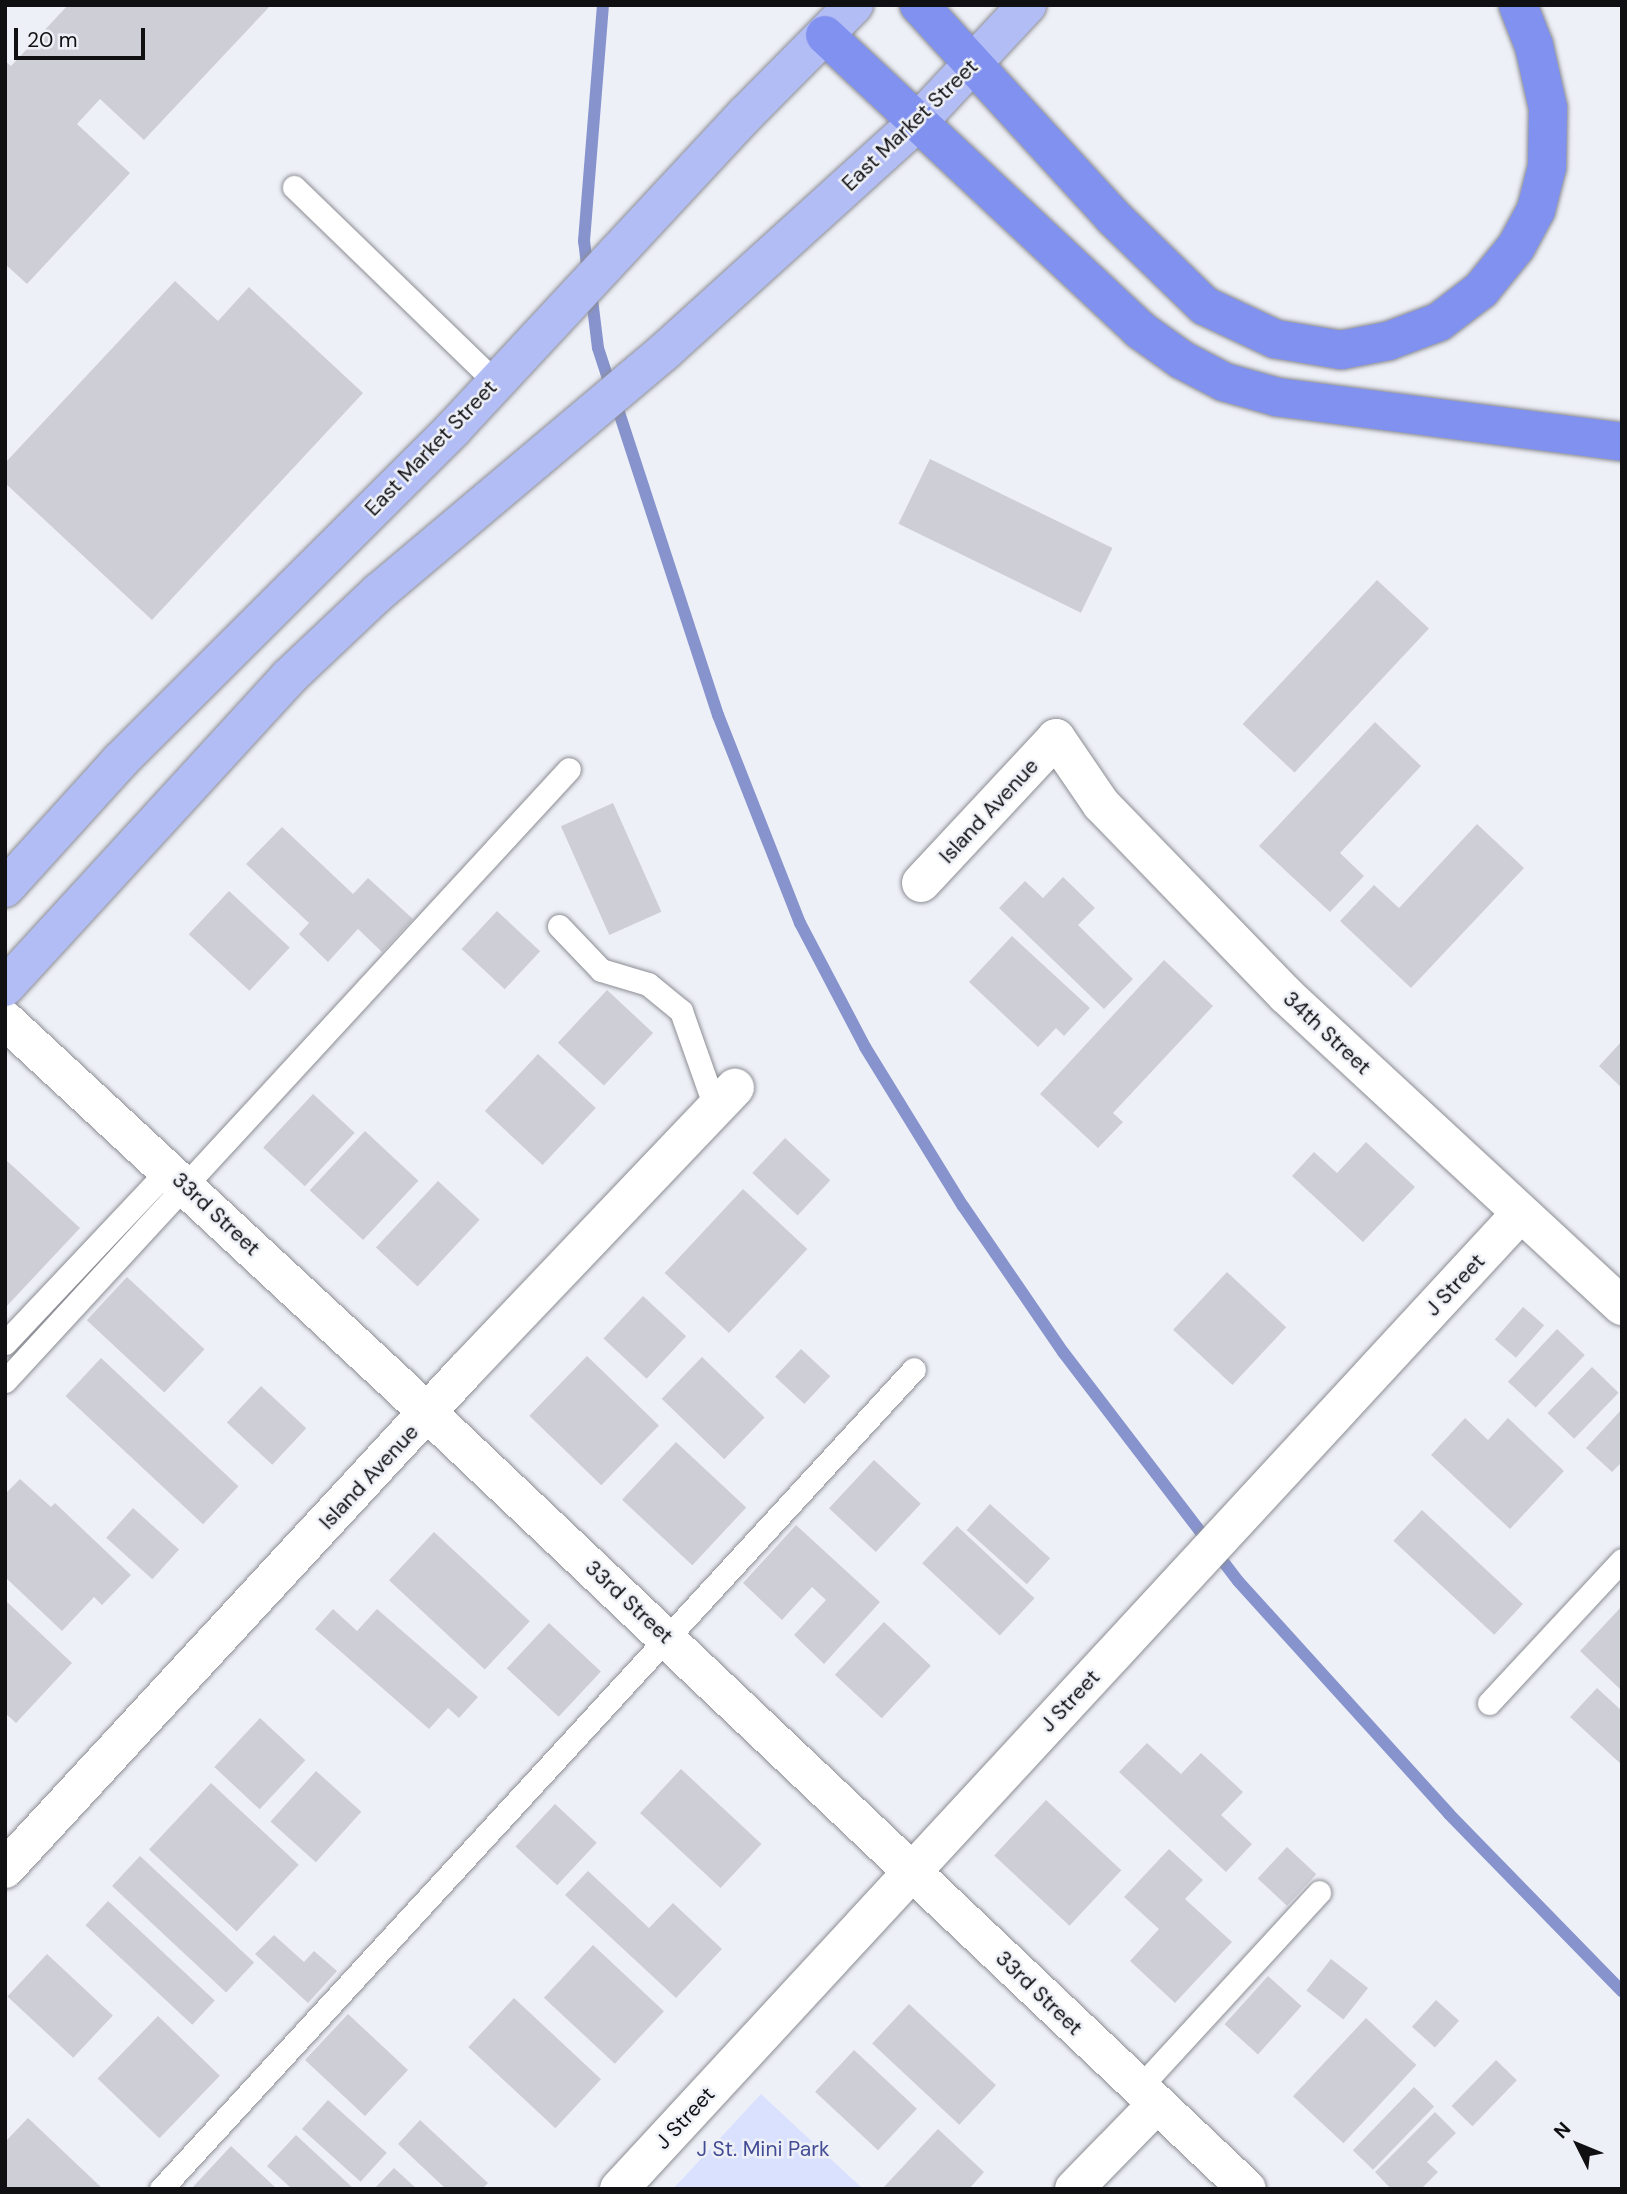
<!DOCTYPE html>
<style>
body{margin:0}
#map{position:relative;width:1627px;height:2194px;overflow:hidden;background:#eef0f7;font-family:"DM Sans",sans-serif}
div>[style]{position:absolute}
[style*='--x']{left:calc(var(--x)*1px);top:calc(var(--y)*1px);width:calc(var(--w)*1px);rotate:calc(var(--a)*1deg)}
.green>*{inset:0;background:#d9e1fe}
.stream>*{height:12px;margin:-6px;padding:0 6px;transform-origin:6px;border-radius:6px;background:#8793cd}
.building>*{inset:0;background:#cecfd6;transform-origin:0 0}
.roads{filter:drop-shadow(0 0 2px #8b8d93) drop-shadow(0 0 2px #8b8d93)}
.lane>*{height:23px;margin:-11.5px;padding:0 11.5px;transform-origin:11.5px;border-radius:11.5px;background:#fff}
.street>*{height:38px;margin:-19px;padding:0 19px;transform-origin:19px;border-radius:19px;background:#fff}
.primary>*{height:38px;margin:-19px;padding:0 19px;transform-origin:19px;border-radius:19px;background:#b3bdf5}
.highway>*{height:38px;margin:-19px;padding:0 19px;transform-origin:19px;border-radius:19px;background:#8191ef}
span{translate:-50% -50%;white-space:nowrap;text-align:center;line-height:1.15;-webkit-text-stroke:5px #eef0f7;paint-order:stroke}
.street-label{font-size:21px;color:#101013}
.park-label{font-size:21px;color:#434d95}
.frame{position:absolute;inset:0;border:7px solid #101013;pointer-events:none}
.north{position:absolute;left:1543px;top:2110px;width:70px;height:70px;-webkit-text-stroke:5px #eef0f7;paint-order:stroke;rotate:313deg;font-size:19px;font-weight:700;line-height:28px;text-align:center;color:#101013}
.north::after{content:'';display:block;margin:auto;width:24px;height:32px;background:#101013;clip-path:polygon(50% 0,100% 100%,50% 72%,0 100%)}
.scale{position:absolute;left:14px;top:28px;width:131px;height:32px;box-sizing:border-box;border:4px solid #101013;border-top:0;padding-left:9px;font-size:21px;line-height:24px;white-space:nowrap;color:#101013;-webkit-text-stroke:5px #eef0f7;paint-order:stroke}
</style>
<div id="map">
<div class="green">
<div style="clip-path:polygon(761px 2094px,863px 2189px,673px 2189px)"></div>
</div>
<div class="stream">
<div style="--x:588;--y:273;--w:32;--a:-97"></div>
<div style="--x:584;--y:241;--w:237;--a:-85.4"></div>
<div style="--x:591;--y:291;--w:57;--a:83"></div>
<div style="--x:598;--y:348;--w:386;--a:71.9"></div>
<div style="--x:718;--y:715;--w:224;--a:68.5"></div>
<div style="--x:800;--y:923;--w:140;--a:62.3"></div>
<div style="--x:865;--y:1047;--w:187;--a:58.4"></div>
<div style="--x:963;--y:1206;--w:177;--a:55.6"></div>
<div style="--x:1063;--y:1352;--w:288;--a:52.6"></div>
<div style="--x:1238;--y:1581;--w:314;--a:47.8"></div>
<div style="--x:1449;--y:1814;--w:248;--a:45.7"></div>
</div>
<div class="building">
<div style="clip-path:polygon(68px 5px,271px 5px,144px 140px,100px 99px,77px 124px,130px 173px,27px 284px,5px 264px,5px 61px,11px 66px)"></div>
<div style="clip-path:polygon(175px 281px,218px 321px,249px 287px,363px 393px,152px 620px,5px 483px,5px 463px)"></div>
<div style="left:930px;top:459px;width:203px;height:72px;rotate:26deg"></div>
<div style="left:1377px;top:580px;width:71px;height:197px;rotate:43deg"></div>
<div style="clip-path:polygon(1375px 722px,1421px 766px,1340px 853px,1364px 876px,1330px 912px,1259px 846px)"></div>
<div style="left:613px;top:803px;width:119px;height:57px;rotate:66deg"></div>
<div style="clip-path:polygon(1477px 824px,1524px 868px,1411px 988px,1340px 921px,1374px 885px,1399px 908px)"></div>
<div style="clip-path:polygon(282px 827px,353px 894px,368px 878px,413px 919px,382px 952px,358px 929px,328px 962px,299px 934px,309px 923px,246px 864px)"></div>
<div style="clip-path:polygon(1063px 877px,1095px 908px,1078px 925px,1133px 979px,1104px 1009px,999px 908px,1025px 881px,1043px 898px)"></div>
<div style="left:229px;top:891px;width:83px;height:59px;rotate:43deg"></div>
<div style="left:497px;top:911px;width:59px;height:52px;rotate:43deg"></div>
<div style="clip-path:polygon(1012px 936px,1090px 1008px,1064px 1036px,1056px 1028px,1038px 1047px,969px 982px)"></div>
<div style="clip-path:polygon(1164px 960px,1213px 1006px,1113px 1113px,1123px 1122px,1098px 1148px,1040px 1094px)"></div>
<div style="left:607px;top:990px;width:63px;height:72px;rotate:43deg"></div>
<div style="clip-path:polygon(1622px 1041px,1622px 1088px,1599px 1066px)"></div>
<div style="left:538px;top:1054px;width:79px;height:78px;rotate:43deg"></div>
<div style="left:313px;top:1094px;width:57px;height:73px;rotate:43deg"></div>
<div style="left:365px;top:1131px;width:73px;height:81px;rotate:43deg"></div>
<div style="left:785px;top:1138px;width:62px;height:48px;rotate:43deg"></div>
<div style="clip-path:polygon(1366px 1142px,1415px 1187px,1363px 1242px,1292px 1176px,1314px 1152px,1337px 1173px)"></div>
<div style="clip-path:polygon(5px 1159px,80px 1228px,5px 1308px)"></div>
<div style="left:438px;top:1181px;width:57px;height:91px;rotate:43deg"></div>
<div style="left:743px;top:1189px;width:88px;height:115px;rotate:43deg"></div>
<div style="left:1227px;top:1272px;width:81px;height:79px;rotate:43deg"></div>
<div style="left:127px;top:1277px;width:106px;height:59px;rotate:43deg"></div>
<div style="left:643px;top:1296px;width:59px;height:58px;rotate:43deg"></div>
<div style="left:1523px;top:1307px;width:28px;height:43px;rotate:41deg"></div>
<div style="left:1557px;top:1329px;width:38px;height:72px;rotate:43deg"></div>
<div style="left:801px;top:1349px;width:40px;height:38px;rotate:43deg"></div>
<div style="left:587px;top:1356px;width:100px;height:83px;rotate:44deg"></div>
<div style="left:702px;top:1357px;width:87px;height:58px;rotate:44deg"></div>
<div style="left:101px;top:1358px;width:188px;height:52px;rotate:43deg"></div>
<div style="left:1592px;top:1367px;width:37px;height:64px;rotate:44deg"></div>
<div style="left:261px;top:1386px;width:62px;height:50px;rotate:43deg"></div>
<div style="clip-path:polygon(1622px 1409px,1622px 1462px,1612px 1472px,1586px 1448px)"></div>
<div style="clip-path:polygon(1465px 1418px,1488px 1440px,1508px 1418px,1564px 1471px,1510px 1529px,1431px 1455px)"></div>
<div style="left:676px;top:1442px;width:96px;height:79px;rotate:43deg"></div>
<div style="left:874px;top:1460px;width:64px;height:66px;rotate:43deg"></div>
<div style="clip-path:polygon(20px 1479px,51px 1507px,55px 1503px,131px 1575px,102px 1605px,94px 1597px,62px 1631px,5px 1577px,5px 1494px)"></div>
<div style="left:990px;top:1504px;width:81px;height:35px;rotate:42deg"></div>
<div style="left:133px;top:1508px;width:62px;height:40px;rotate:42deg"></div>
<div style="left:1422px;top:1510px;width:138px;height:42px;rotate:43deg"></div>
<div style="clip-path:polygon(796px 1525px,880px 1602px,824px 1664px,794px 1635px,826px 1600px,812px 1587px,782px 1620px,743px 1583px)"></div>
<div style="left:957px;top:1526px;width:106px;height:51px;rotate:43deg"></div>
<div style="left:434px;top:1532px;width:131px;height:66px;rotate:43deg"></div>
<div style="clip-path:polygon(5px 1600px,72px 1663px,16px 1723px,5px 1713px)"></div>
<div style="clip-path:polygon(1622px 1606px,1622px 1691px,1580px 1651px)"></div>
<div style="clip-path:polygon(333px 1609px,357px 1631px,377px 1609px,478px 1697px,459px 1718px,448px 1708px,429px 1729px,315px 1629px)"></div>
<div style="left:884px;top:1622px;width:64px;height:72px;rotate:43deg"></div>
<div style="left:549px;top:1623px;width:71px;height:62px;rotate:43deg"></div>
<div style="clip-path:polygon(1597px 1688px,1622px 1711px,1622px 1765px,1570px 1717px)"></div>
<div style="left:260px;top:1718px;width:62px;height:67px;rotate:43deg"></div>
<div style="clip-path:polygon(1147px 1743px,1181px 1774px,1201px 1753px,1243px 1792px,1221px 1815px,1252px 1844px,1226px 1872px,1119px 1772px)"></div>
<div style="left:681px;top:1769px;width:110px;height:60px;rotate:43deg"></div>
<div style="left:316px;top:1771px;width:61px;height:68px;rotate:42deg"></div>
<div style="left:211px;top:1783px;width:120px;height:91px;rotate:43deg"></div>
<div style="left:1046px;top:1800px;width:103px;height:76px;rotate:43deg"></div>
<div style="left:555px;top:1804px;width:57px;height:58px;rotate:43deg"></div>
<div style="left:1287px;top:1847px;width:40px;height:43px;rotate:43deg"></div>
<div style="clip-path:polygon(1169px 1849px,1203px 1880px,1185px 1899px,1232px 1942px,1175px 2003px,1130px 1961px,1159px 1929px,1124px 1897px)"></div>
<div style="left:140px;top:1856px;width:156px;height:41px;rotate:43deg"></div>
<div style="clip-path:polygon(588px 1871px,649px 1928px,673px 1903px,722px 1949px,676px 1998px,565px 1895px)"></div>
<div style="left:108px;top:1901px;width:146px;height:33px;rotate:43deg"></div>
<div style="clip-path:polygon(274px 1935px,304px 1962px,314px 1951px,337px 1971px,308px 2003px,255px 1954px)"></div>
<div style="left:593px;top:1945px;width:97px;height:72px;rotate:43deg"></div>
<div style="left:47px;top:1954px;width:90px;height:58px;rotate:43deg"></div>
<div style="left:1331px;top:1959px;width:47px;height:40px;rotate:38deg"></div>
<div style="left:1268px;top:1976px;width:45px;height:65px;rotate:42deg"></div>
<div style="left:514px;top:1998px;width:119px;height:67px;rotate:43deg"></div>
<div style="left:1436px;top:2000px;width:31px;height:36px;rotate:42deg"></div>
<div style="left:909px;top:2004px;width:119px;height:54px;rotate:43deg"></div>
<div style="left:348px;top:2014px;width:82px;height:63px;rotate:43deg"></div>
<div style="left:158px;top:2016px;width:86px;height:87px;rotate:44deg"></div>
<div style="left:1366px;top:2018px;width:69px;height:107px;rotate:43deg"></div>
<div style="left:854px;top:2050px;width:86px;height:57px;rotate:43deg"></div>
<div style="left:1496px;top:2060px;width:29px;height:64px;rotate:44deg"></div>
<div style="left:1414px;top:2087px;width:28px;height:88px;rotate:44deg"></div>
<div style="left:328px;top:2100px;width:79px;height:39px;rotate:42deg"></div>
<div style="clip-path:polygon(1435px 2112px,1456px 2133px,1427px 2162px,1438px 2172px,1421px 2189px,1391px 2189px,1375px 2172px)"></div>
<div style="clip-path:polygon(28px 2118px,103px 2189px,5px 2189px,5px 2142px)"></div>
<div style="clip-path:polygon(420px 2120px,488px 2183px,482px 2189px,446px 2189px,398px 2144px)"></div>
<div style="clip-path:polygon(938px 2129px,984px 2172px,969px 2189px,882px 2189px)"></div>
<div style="clip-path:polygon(296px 2135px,354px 2189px,292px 2189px,267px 2166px)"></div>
<div style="clip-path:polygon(231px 2146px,277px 2189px,191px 2189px)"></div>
<div style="clip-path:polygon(394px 2168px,417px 2189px,374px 2189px)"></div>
</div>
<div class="roads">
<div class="lane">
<div style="--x:294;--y:187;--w:281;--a:44.1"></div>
<div style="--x:559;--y:926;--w:61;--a:46.3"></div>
<div style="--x:601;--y:970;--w:49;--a:16.6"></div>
<div style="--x:648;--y:984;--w:43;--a:39.3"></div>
<div style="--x:681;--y:1011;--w:105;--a:70.5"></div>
<div style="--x:5;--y:1343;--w:238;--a:-46.7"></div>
<div style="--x:5;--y:1381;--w:832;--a:-47.34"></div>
<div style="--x:1489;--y:1703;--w:195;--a:-47.1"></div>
<div style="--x:1139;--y:2088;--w:266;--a:-47.4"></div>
<div style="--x:161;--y:2189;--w:1113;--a:-47.44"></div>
</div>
<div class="street">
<div style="--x:921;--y:883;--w:198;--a:-47"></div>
<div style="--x:1056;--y:738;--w:80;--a:55.7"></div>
<div style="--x:1101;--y:804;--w:266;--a:45.9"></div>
<div style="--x:1286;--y:995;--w:458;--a:42.8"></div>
<div style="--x:5;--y:1020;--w:529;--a:42.86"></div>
<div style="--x:393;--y:1380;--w:1176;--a:43.45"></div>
<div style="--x:5;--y:1869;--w:679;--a:-47.27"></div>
<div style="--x:466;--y:1370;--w:390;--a:-46.4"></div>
<div style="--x:619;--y:2189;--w:1328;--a:-47.26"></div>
<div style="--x:1074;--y:2189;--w:117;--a:-45.7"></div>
</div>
<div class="primary">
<div style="--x:5;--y:888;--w:173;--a:-47.8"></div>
<div style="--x:121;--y:760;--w:469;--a:-44.9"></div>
<div style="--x:453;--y:429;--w:429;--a:-47.1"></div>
<div style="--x:745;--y:115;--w:155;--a:-45.3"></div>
<div style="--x:5;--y:987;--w:420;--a:-47.5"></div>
<div style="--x:289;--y:677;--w:124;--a:-43.4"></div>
<div style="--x:379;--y:592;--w:373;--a:-40.1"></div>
<div style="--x:664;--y:352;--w:343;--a:-42.2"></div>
<div style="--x:918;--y:122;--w:160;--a:-47"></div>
</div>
<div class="highway">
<div style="--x:919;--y:5;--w:287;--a:47.5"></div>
<div style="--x:1113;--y:217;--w:128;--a:44.1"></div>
<div style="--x:1205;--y:306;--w:77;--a:25.2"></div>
<div style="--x:1275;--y:339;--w:67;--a:9.5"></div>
<div style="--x:1341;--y:350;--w:48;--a:-10.8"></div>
<div style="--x:1388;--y:341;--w:54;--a:-20.4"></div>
<div style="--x:1439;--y:322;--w:53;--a:-37.3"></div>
<div style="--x:1481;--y:290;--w:55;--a:-50.9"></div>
<div style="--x:1516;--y:247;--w:42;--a:-61.6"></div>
<div style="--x:1536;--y:210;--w:44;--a:-75.7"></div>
<div style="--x:1547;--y:167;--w:59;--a:-89"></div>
<div style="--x:1548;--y:108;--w:64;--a:-102.7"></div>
<div style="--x:1534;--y:46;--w:44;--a:-111.3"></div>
<div style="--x:825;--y:35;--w:432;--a:43.1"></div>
<div style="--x:1140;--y:330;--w:52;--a:35.5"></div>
<div style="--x:1182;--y:360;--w:47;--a:27.6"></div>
<div style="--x:1224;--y:382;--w:55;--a:15.8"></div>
<div style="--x:1277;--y:397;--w:348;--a:7.4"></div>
</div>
</div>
<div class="street-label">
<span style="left:910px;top:125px;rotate:-44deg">East Market Street</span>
<span style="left:431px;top:448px;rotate:-46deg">East Market Street</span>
<span style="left:989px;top:811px;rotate:-47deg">Island Avenue</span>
<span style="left:1327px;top:1033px;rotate:43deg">34th Street</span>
<span style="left:216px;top:1214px;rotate:43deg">33rd Street</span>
<span style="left:1455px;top:1285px;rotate:-47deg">J Street</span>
<span style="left:369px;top:1477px;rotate:-47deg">Island Avenue</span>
<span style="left:629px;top:1602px;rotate:43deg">33rd Street</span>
<span style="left:1070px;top:1701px;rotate:-47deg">J Street</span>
<span style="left:1039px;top:1993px;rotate:44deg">33rd Street</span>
<span style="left:685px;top:2118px;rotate:-47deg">J Street</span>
</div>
<div class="park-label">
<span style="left:763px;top:2149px">J St. Mini Park</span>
</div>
<div class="frame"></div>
<div class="north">N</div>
<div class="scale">20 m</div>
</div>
